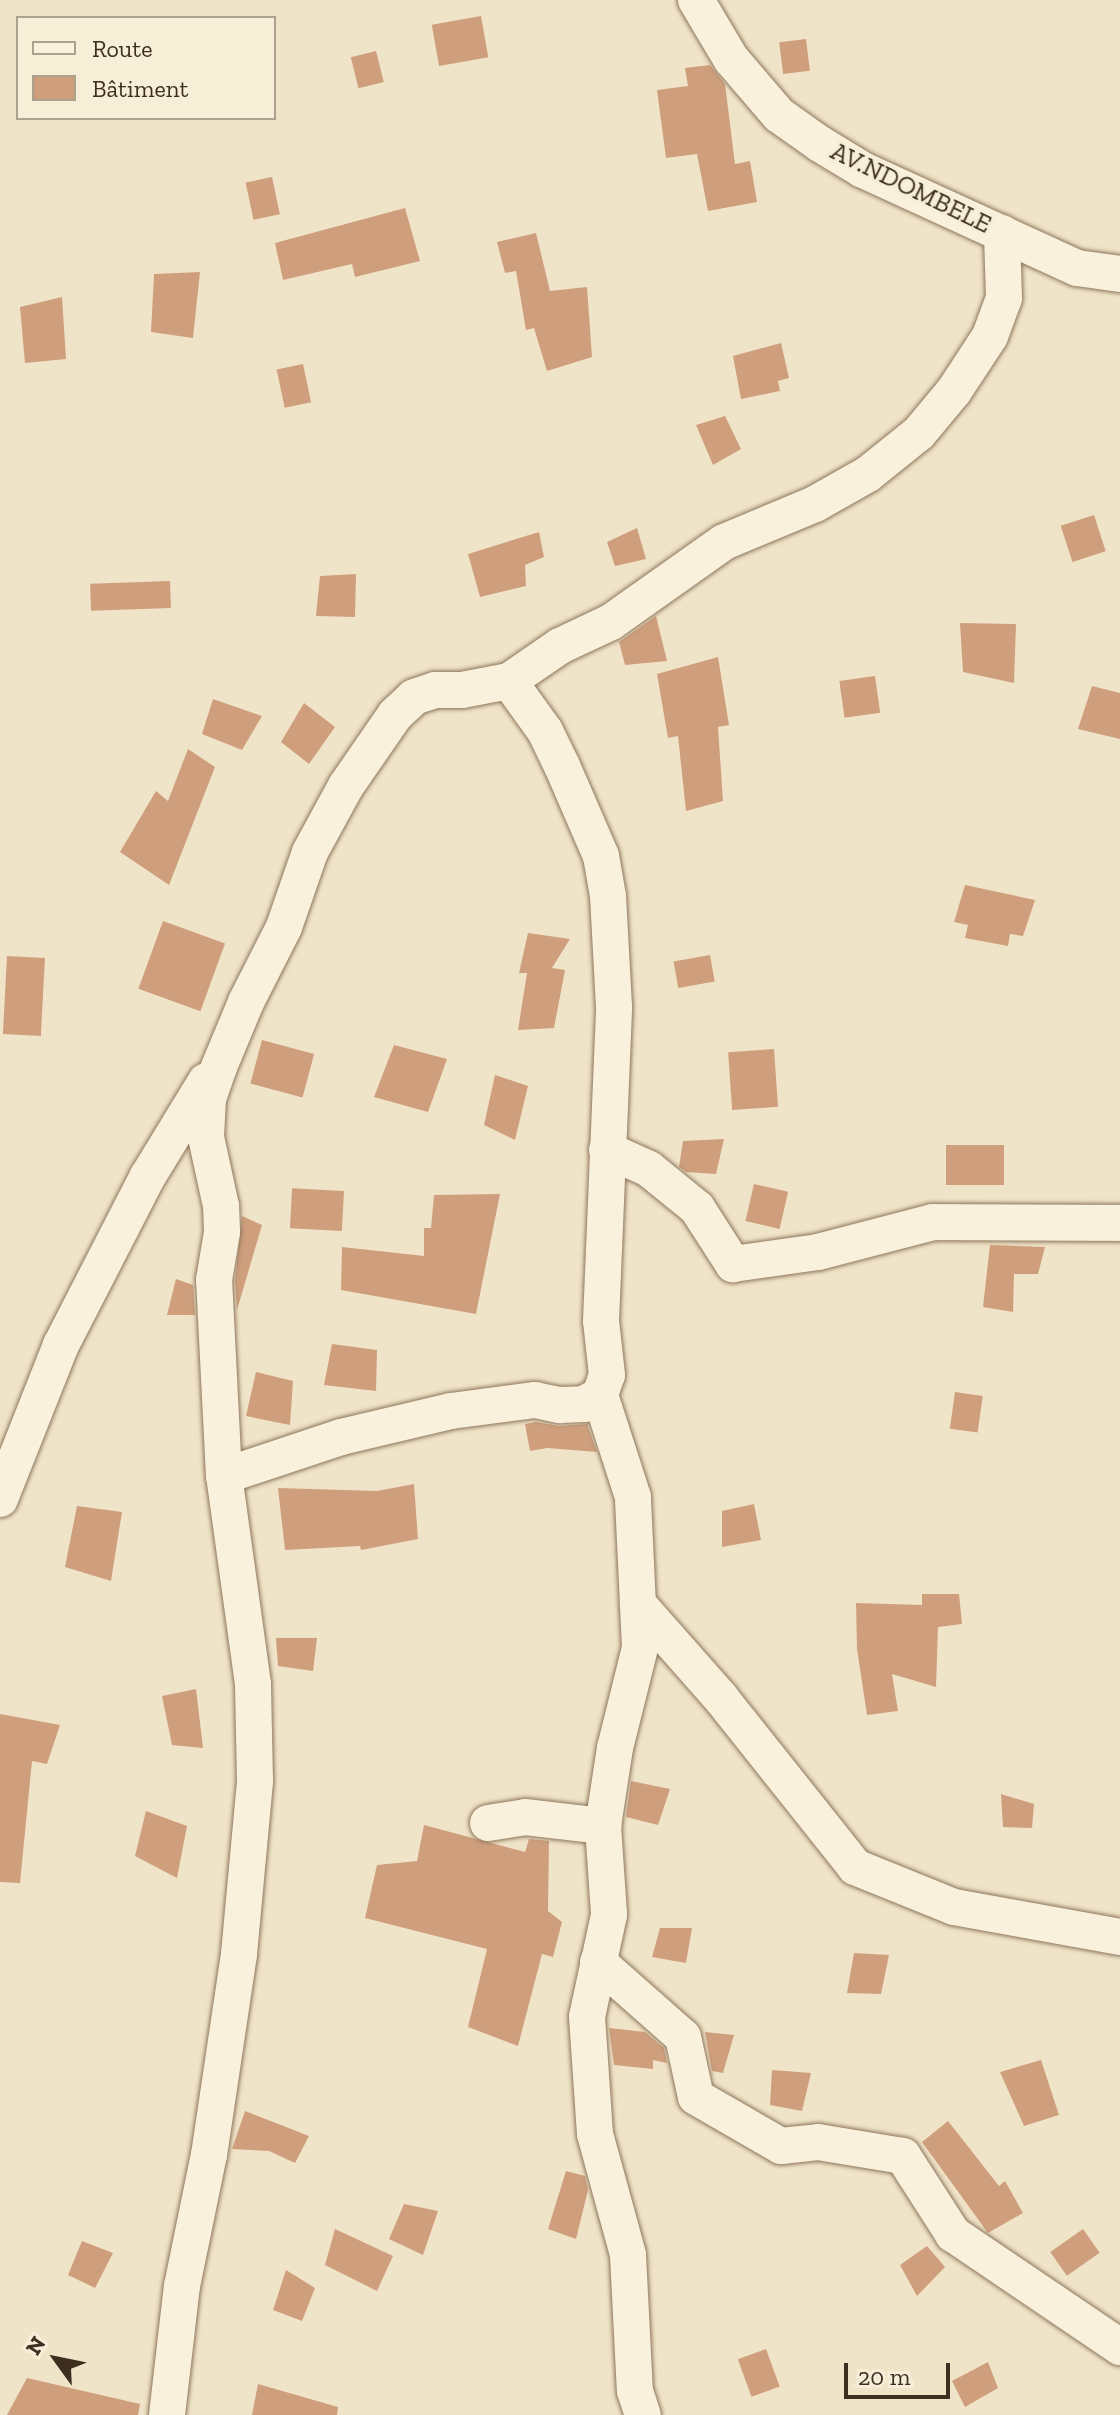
<!DOCTYPE html>
<meta charset="utf-8">
<style>
body{margin:0}
#map{position:relative;width:1120px;height:2415px;overflow:hidden;background:#f0e4c8;font-family:"Zilla Slab",serif}
div>[style]{position:absolute}
[style*='--x']{left:calc(var(--x)*1px);top:calc(var(--y)*1px);width:calc(var(--w)*1px);rotate:calc(var(--a)*1deg)}
.building>*{inset:0;background:#cf9f7d;transform-origin:0 0}
.roads{filter:drop-shadow(0 0 2px #8d765c) drop-shadow(0 0 2px #8d765c)}
.minor>*{height:36px;margin:-18px;padding:0 18px;transform-origin:18px;border-radius:18px;background:#faf1dc}
span{translate:-50% -50%;white-space:nowrap;text-align:center;line-height:1.15;-webkit-text-stroke:6px #f7eed8;paint-order:stroke}
.street-label{font-size:26px;color:#3d2e20}
.legend{position:absolute;left:16px;top:16px;width:260px;height:104px;box-sizing:border-box;background:#f7eed8;border:2px solid #ada18e;margin:0;padding:10px 14px;list-style:none;font-size:24px;color:#3d2e20}
.legend li{display:flex;align-items:center;gap:16px;height:40px}
.legend b{width:40px;border:2px solid #ada18e}
.north{position:absolute;left:16px;top:2319px;width:80px;height:80px;-webkit-text-stroke:6px #f7eed8;paint-order:stroke;rotate:303deg;font-size:22px;font-weight:700;line-height:32px;text-align:center;color:#3d2e20}
.north::after{content:'';display:block;margin:auto;width:28px;height:36px;background:#3d2e20;clip-path:polygon(50% 0,100% 100%,50% 72%,0 100%)}
.scale{position:absolute;left:844px;top:2363px;width:106px;height:36px;box-sizing:border-box;border:4px solid #3d2e20;border-top:0;padding-left:10px;font-size:24px;line-height:28px;white-space:nowrap;color:#3d2e20;-webkit-text-stroke:6px #f7eed8;paint-order:stroke}
</style>
<div id="map">
<div class="building">
<div style="left:481px;top:16px;width:42px;height:50px;rotate:80deg"></div>
<div style="left:806px;top:39px;width:32px;height:27px;rotate:83deg"></div>
<div style="left:376px;top:51px;width:32px;height:26px;rotate:76deg"></div>
<div style="clip-path:polygon(710px 65px,725px 84px,735px 164px,750px 161px,757px 202px,708px 211px,697px 154px,666px 158px,657px 90px,688px 86px,685px 68px)"></div>
<div style="left:272px;top:177px;width:38px;height:27px;rotate:78deg"></div>
<div style="clip-path:polygon(405px 208px,420px 261px,355px 277px,352px 264px,283px 280px,275px 243px)"></div>
<div style="clip-path:polygon(536px 233px,550px 291px,587px 287px,592px 357px,547px 371px,534px 328px,526px 330px,516px 271px,505px 273px,497px 242px)"></div>
<div style="clip-path:polygon(200px 272px,193px 338px,151px 332px,154px 274px)"></div>
<div style="clip-path:polygon(62px 297px,66px 359px,25px 363px,20px 307px)"></div>
<div style="clip-path:polygon(781px 343px,789px 378px,778px 381px,780px 391px,741px 399px,733px 356px)"></div>
<div style="left:303px;top:364px;width:39px;height:27px;rotate:78deg"></div>
<div style="clip-path:polygon(725px 416px,741px 449px,713px 465px,696px 425px)"></div>
<div style="left:1094px;top:515px;width:38px;height:35px;rotate:72deg"></div>
<div style="clip-path:polygon(637px 528px,646px 559px,615px 566px,607px 542px)"></div>
<div style="clip-path:polygon(539px 532px,544px 557px,525px 565px,526px 586px,480px 597px,468px 554px)"></div>
<div style="clip-path:polygon(356px 574px,355px 617px,316px 616px,320px 576px)"></div>
<div style="left:170px;top:581px;width:27px;height:80px;rotate:88deg"></div>
<div style="clip-path:polygon(656px 616px,667px 661px,625px 665px,619px 642px)"></div>
<div style="clip-path:polygon(960px 623px,1016px 624px,1014px 683px,963px 672px)"></div>
<div style="clip-path:polygon(718px 657px,729px 725px,718px 727px,723px 801px,686px 811px,678px 736px,668px 738px,657px 674px)"></div>
<div style="left:875px;top:676px;width:37px;height:36px;rotate:82deg"></div>
<div style="clip-path:polygon(1092px 686px,1120px 693px,1120px 739px,1078px 729px)"></div>
<div style="clip-path:polygon(213px 699px,262px 716px,242px 750px,202px 734px)"></div>
<div style="clip-path:polygon(304px 703px,335px 727px,309px 764px,281px 742px)"></div>
<div style="clip-path:polygon(188px 749px,215px 767px,169px 885px,120px 852px,156px 791px,168px 801px)"></div>
<div style="clip-path:polygon(965px 885px,1035px 900px,1023px 936px,1010px 934px,1008px 946px,965px 938px,968px 925px,954px 922px)"></div>
<div style="left:163px;top:921px;width:66px;height:72px;rotate:20deg"></div>
<div style="clip-path:polygon(528px 933px,570px 939px,552px 968px,565px 970px,554px 1028px,518px 1030px,527px 973px,519px 973px)"></div>
<div style="left:710px;top:955px;width:27px;height:37px;rotate:80deg"></div>
<div style="left:7px;top:956px;width:38px;height:78px;rotate:3deg"></div>
<div style="left:262px;top:1040px;width:54px;height:45px;rotate:15deg"></div>
<div style="clip-path:polygon(394px 1045px,447px 1059px,428px 1112px,374px 1097px)"></div>
<div style="left:774px;top:1049px;width:58px;height:46px;rotate:86deg"></div>
<div style="clip-path:polygon(495px 1075px,528px 1086px,515px 1140px,484px 1125px)"></div>
<div style="clip-path:polygon(724px 1139px,716px 1174px,686px 1172px,679px 1167px,683px 1141px)"></div>
<div style="left:1004px;top:1145px;width:40px;height:58px;rotate:90deg"></div>
<div style="left:754px;top:1184px;width:35px;height:38px;rotate:13deg"></div>
<div style="left:344px;top:1191px;width:40px;height:52px;rotate:93deg"></div>
<div style="clip-path:polygon(500px 1194px,476px 1314px,341px 1290px,342px 1247px,424px 1256px,424px 1228px,431px 1228px,434px 1195px)"></div>
<div style="clip-path:polygon(242px 1216px,262px 1225px,237px 1310px,235px 1281px)"></div>
<div style="clip-path:polygon(990px 1245px,1045px 1247px,1038px 1274px,1014px 1274px,1013px 1312px,983px 1307px)"></div>
<div style="clip-path:polygon(176px 1279px,193px 1285px,195px 1315px,167px 1315px)"></div>
<div style="clip-path:polygon(332px 1344px,377px 1350px,376px 1391px,324px 1385px)"></div>
<div style="clip-path:polygon(256px 1372px,293px 1381px,290px 1425px,246px 1416px)"></div>
<div style="left:955px;top:1392px;width:28px;height:37px;rotate:8deg"></div>
<div style="clip-path:polygon(536px 1422px,559px 1426px,587px 1424px,597px 1452px,547px 1448px,530px 1451px,525px 1424px)"></div>
<div style="clip-path:polygon(414px 1484px,418px 1539px,361px 1550px,360px 1546px,285px 1550px,278px 1488px,377px 1491px)"></div>
<div style="clip-path:polygon(754px 1504px,761px 1540px,722px 1547px,722px 1511px)"></div>
<div style="clip-path:polygon(77px 1506px,122px 1512px,111px 1581px,65px 1567px)"></div>
<div style="clip-path:polygon(922px 1594px,959px 1594px,962px 1624px,938px 1627px,936px 1687px,892px 1674px,898px 1711px,867px 1715px,857px 1649px,856px 1603px,922px 1605px)"></div>
<div style="clip-path:polygon(276px 1638px,317px 1638px,313px 1671px,278px 1666px)"></div>
<div style="clip-path:polygon(196px 1689px,203px 1748px,172px 1745px,162px 1696px)"></div>
<div style="clip-path:polygon(0 1714px,60px 1725px,47px 1764px,32px 1761px,20px 1883px,0 1882px)"></div>
<div style="clip-path:polygon(631px 1781px,670px 1789px,658px 1825px,626px 1817px)"></div>
<div style="clip-path:polygon(1001px 1794px,1034px 1804px,1032px 1828px,1003px 1827px)"></div>
<div style="clip-path:polygon(146px 1811px,187px 1826px,177px 1878px,135px 1856px)"></div>
<div style="clip-path:polygon(424px 1825px,525px 1852px,529px 1839px,549px 1841px,548px 1911px,562px 1922px,553px 1957px,542px 1954px,518px 2046px,468px 2027px,487px 1949px,365px 1918px,377px 1865px,417px 1861px)"></div>
<div style="clip-path:polygon(660px 1928px,692px 1928px,686px 1963px,652px 1957px)"></div>
<div style="clip-path:polygon(854px 1953px,889px 1955px,881px 1994px,847px 1993px)"></div>
<div style="clip-path:polygon(609px 2028px,645px 2032px,664px 2048px,667px 2063px,653px 2060px,653px 2069px,614px 2065px)"></div>
<div style="clip-path:polygon(705px 2032px,734px 2035px,723px 2073px,712px 2071px)"></div>
<div style="clip-path:polygon(1041px 2060px,1059px 2115px,1024px 2126px,1000px 2072px)"></div>
<div style="clip-path:polygon(772px 2070px,811px 2073px,802px 2111px,770px 2105px)"></div>
<div style="clip-path:polygon(245px 2111px,309px 2136px,295px 2163px,269px 2151px,232px 2149px)"></div>
<div style="clip-path:polygon(948px 2121px,999px 2186px,1005px 2181px,1023px 2213px,988px 2233px,922px 2142px)"></div>
<div style="clip-path:polygon(566px 2171px,585px 2176px,588px 2190px,576px 2239px,548px 2229px)"></div>
<div style="clip-path:polygon(404px 2204px,438px 2211px,423px 2255px,389px 2239px)"></div>
<div style="clip-path:polygon(335px 2229px,393px 2256px,377px 2291px,325px 2265px)"></div>
<div style="left:1083px;top:2229px;width:29px;height:40px;rotate:55deg"></div>
<div style="clip-path:polygon(82px 2241px,113px 2253px,95px 2288px,68px 2275px)"></div>
<div style="clip-path:polygon(927px 2246px,945px 2267px,917px 2296px,900px 2265px)"></div>
<div style="clip-path:polygon(286px 2270px,315px 2288px,302px 2321px,273px 2310px)"></div>
<div style="left:766px;top:2349px;width:40px;height:30px;rotate:70deg"></div>
<div style="clip-path:polygon(988px 2362px,998px 2388px,965px 2407px,952px 2381px)"></div>
<div style="clip-path:polygon(27px 2378px,140px 2404px,138px 2415px,7px 2415px)"></div>
<div style="clip-path:polygon(258px 2384px,338px 2407px,337px 2415px,252px 2415px)"></div>
</div>
<div class="roads">
<div class="minor">
<div style="--x:696;--y:0;--w:69;--a:59.3"></div>
<div style="--x:731;--y:59;--w:74;--a:49.4"></div>
<div style="--x:779;--y:115;--w:50;--a:35.3"></div>
<div style="--x:820;--y:144;--w:50;--a:31.2"></div>
<div style="--x:863;--y:170;--w:235;--a:24.6"></div>
<div style="--x:1077;--y:268;--w:43;--a:7.9"></div>
<div style="--x:607;--y:1150;--w:46;--a:24.3"></div>
<div style="--x:649;--y:1169;--w:62;--a:39.1"></div>
<div style="--x:697;--y:1208;--w:67;--a:57.3"></div>
<div style="--x:733;--y:1264;--w:86;--a:-8"></div>
<div style="--x:818;--y:1252;--w:119;--a:-14.6"></div>
<div style="--x:933;--y:1222;--w:187;--a:0.3"></div>
<div style="--x:224;--y:1476;--w:123;--a:-18.4"></div>
<div style="--x:341;--y:1437;--w:113;--a:-13.3"></div>
<div style="--x:451;--y:1411;--w:85;--a:-7.5"></div>
<div style="--x:535;--y:1400;--w:25;--a:12"></div>
<div style="--x:559;--y:1405;--w:25;--a:-2"></div>
<div style="--x:584;--y:1404;--w:18;--a:-29"></div>
<div style="--x:600;--y:1395;--w:21;--a:-71"></div>
<div style="--x:607;--y:1375;--w:54;--a:-96.3"></div>
<div style="--x:601;--y:1321;--w:314;--a:-87.6"></div>
<div style="--x:614;--y:1007;--w:111;--a:-93.1"></div>
<div style="--x:608;--y:896;--w:41;--a:-99.9"></div>
<div style="--x:601;--y:856;--w:98;--a:-113.4"></div>
<div style="--x:562;--y:766;--w:39;--a:-116"></div>
<div style="--x:545;--y:731;--w:62;--a:-125.8"></div>
<div style="--x:0;--y:1499;--w:166;--a:-68.4"></div>
<div style="--x:61;--y:1345;--w:190;--a:-62.8"></div>
<div style="--x:148;--y:1176;--w:111;--a:-58.6"></div>
<div style="--x:638;--y:1604;--w:124;--a:48.6"></div>
<div style="--x:720;--y:1697;--w:217;--a:51.5"></div>
<div style="--x:855;--y:1867;--w:107;--a:22"></div>
<div style="--x:954;--y:1907;--w:169;--a:10.2"></div>
<div style="--x:488;--y:1823;--w:37;--a:-9"></div>
<div style="--x:525;--y:1817;--w:79;--a:6.6"></div>
<div style="--x:603;--y:1826;--w:79;--a:-81.3"></div>
<div style="--x:615;--y:1748;--w:103;--a:-76"></div>
<div style="--x:640;--y:1648;--w:151;--a:-92.7"></div>
<div style="--x:633;--y:1497;--w:107;--a:-107.9"></div>
<div style="--x:603;--y:1826;--w:89;--a:86.1"></div>
<div style="--x:609;--y:1915;--w:104;--a:102.2"></div>
<div style="--x:587;--y:2017;--w:117;--a:86.1"></div>
<div style="--x:595;--y:2134;--w:125;--a:74.7"></div>
<div style="--x:628;--y:2255;--w:136;--a:87.1"></div>
<div style="--x:635;--y:2391;--w:25;--a:72"></div>
<div style="--x:598;--y:1962;--w:113;--a:41.4"></div>
<div style="--x:683;--y:2037;--w:61;--a:77.8"></div>
<div style="--x:696;--y:2097;--w:98;--a:30"></div>
<div style="--x:781;--y:2146;--w:37;--a:-6"></div>
<div style="--x:818;--y:2142;--w:86;--a:9.4"></div>
<div style="--x:903;--y:2156;--w:93;--a:57.3"></div>
<div style="--x:953;--y:2234;--w:202;--a:34.1"></div>
<div style="--x:167;--y:2415;--w:130;--a:-83.4"></div>
<div style="--x:182;--y:2286;--w:134;--a:-78.4"></div>
<div style="--x:209;--y:2155;--w:203;--a:-81.5"></div>
<div style="--x:239;--y:1954;--w:174;--a:-84.7"></div>
<div style="--x:255;--y:1781;--w:97;--a:-91.2"></div>
<div style="--x:253;--y:1684;--w:210;--a:-97.9"></div>
<div style="--x:224;--y:1476;--w:196;--a:-92.9"></div>
<div style="--x:214;--y:1280;--w:49;--a:-80.5"></div>
<div style="--x:222;--y:1232;--w:26;--a:-92"></div>
<div style="--x:221;--y:1206;--w:71;--a:-102.3"></div>
<div style="--x:206;--y:1137;--w:38;--a:-87"></div>
<div style="--x:208;--y:1099;--w:34;--a:-71"></div>
<div style="--x:219;--y:1067;--w:70;--a:-67.4"></div>
<div style="--x:246;--y:1002;--w:84;--a:-63.1"></div>
<div style="--x:284;--y:927;--w:79;--a:-70.9"></div>
<div style="--x:310;--y:852;--w:75;--a:-61.4"></div>
<div style="--x:346;--y:786;--w:86;--a:-55.4"></div>
<div style="--x:395;--y:715;--w:26;--a:-43"></div>
<div style="--x:414;--y:697;--w:22;--a:-18"></div>
<div style="--x:435;--y:690;--w:27;--a:0"></div>
<div style="--x:462;--y:690;--w:48;--a:-10.8"></div>
<div style="--x:509;--y:681;--w:62;--a:-34.5"></div>
<div style="--x:560;--y:646;--w:56;--a:-25.2"></div>
<div style="--x:611;--y:622;--w:138;--a:-35.3"></div>
<div style="--x:724;--y:542;--w:99;--a:-22.7"></div>
<div style="--x:815;--y:504;--w:61;--a:-29.5"></div>
<div style="--x:868;--y:474;--w:65;--a:-38.8"></div>
<div style="--x:919;--y:433;--w:55;--a:-50.2"></div>
<div style="--x:954;--y:391;--w:66;--a:-56.8"></div>
<div style="--x:990;--y:336;--w:40;--a:-69.8"></div>
<div style="--x:1004;--y:298;--w:65;--a:-91.8"></div>
</div>
</div>
<div class="street-label">
<span style="left:911px;top:188px;rotate:26deg">AV.NDOMBELE</span>
</div>
<ul class="legend">
<li><b style="height:10px;background:#faf1dc"></b>Route</li>
<li><b style="height:22px;background:#cf9f7d"></b>Bâtiment</li>
</ul>
<div class="north">N</div>
<div class="scale">20 m</div>
</div>
